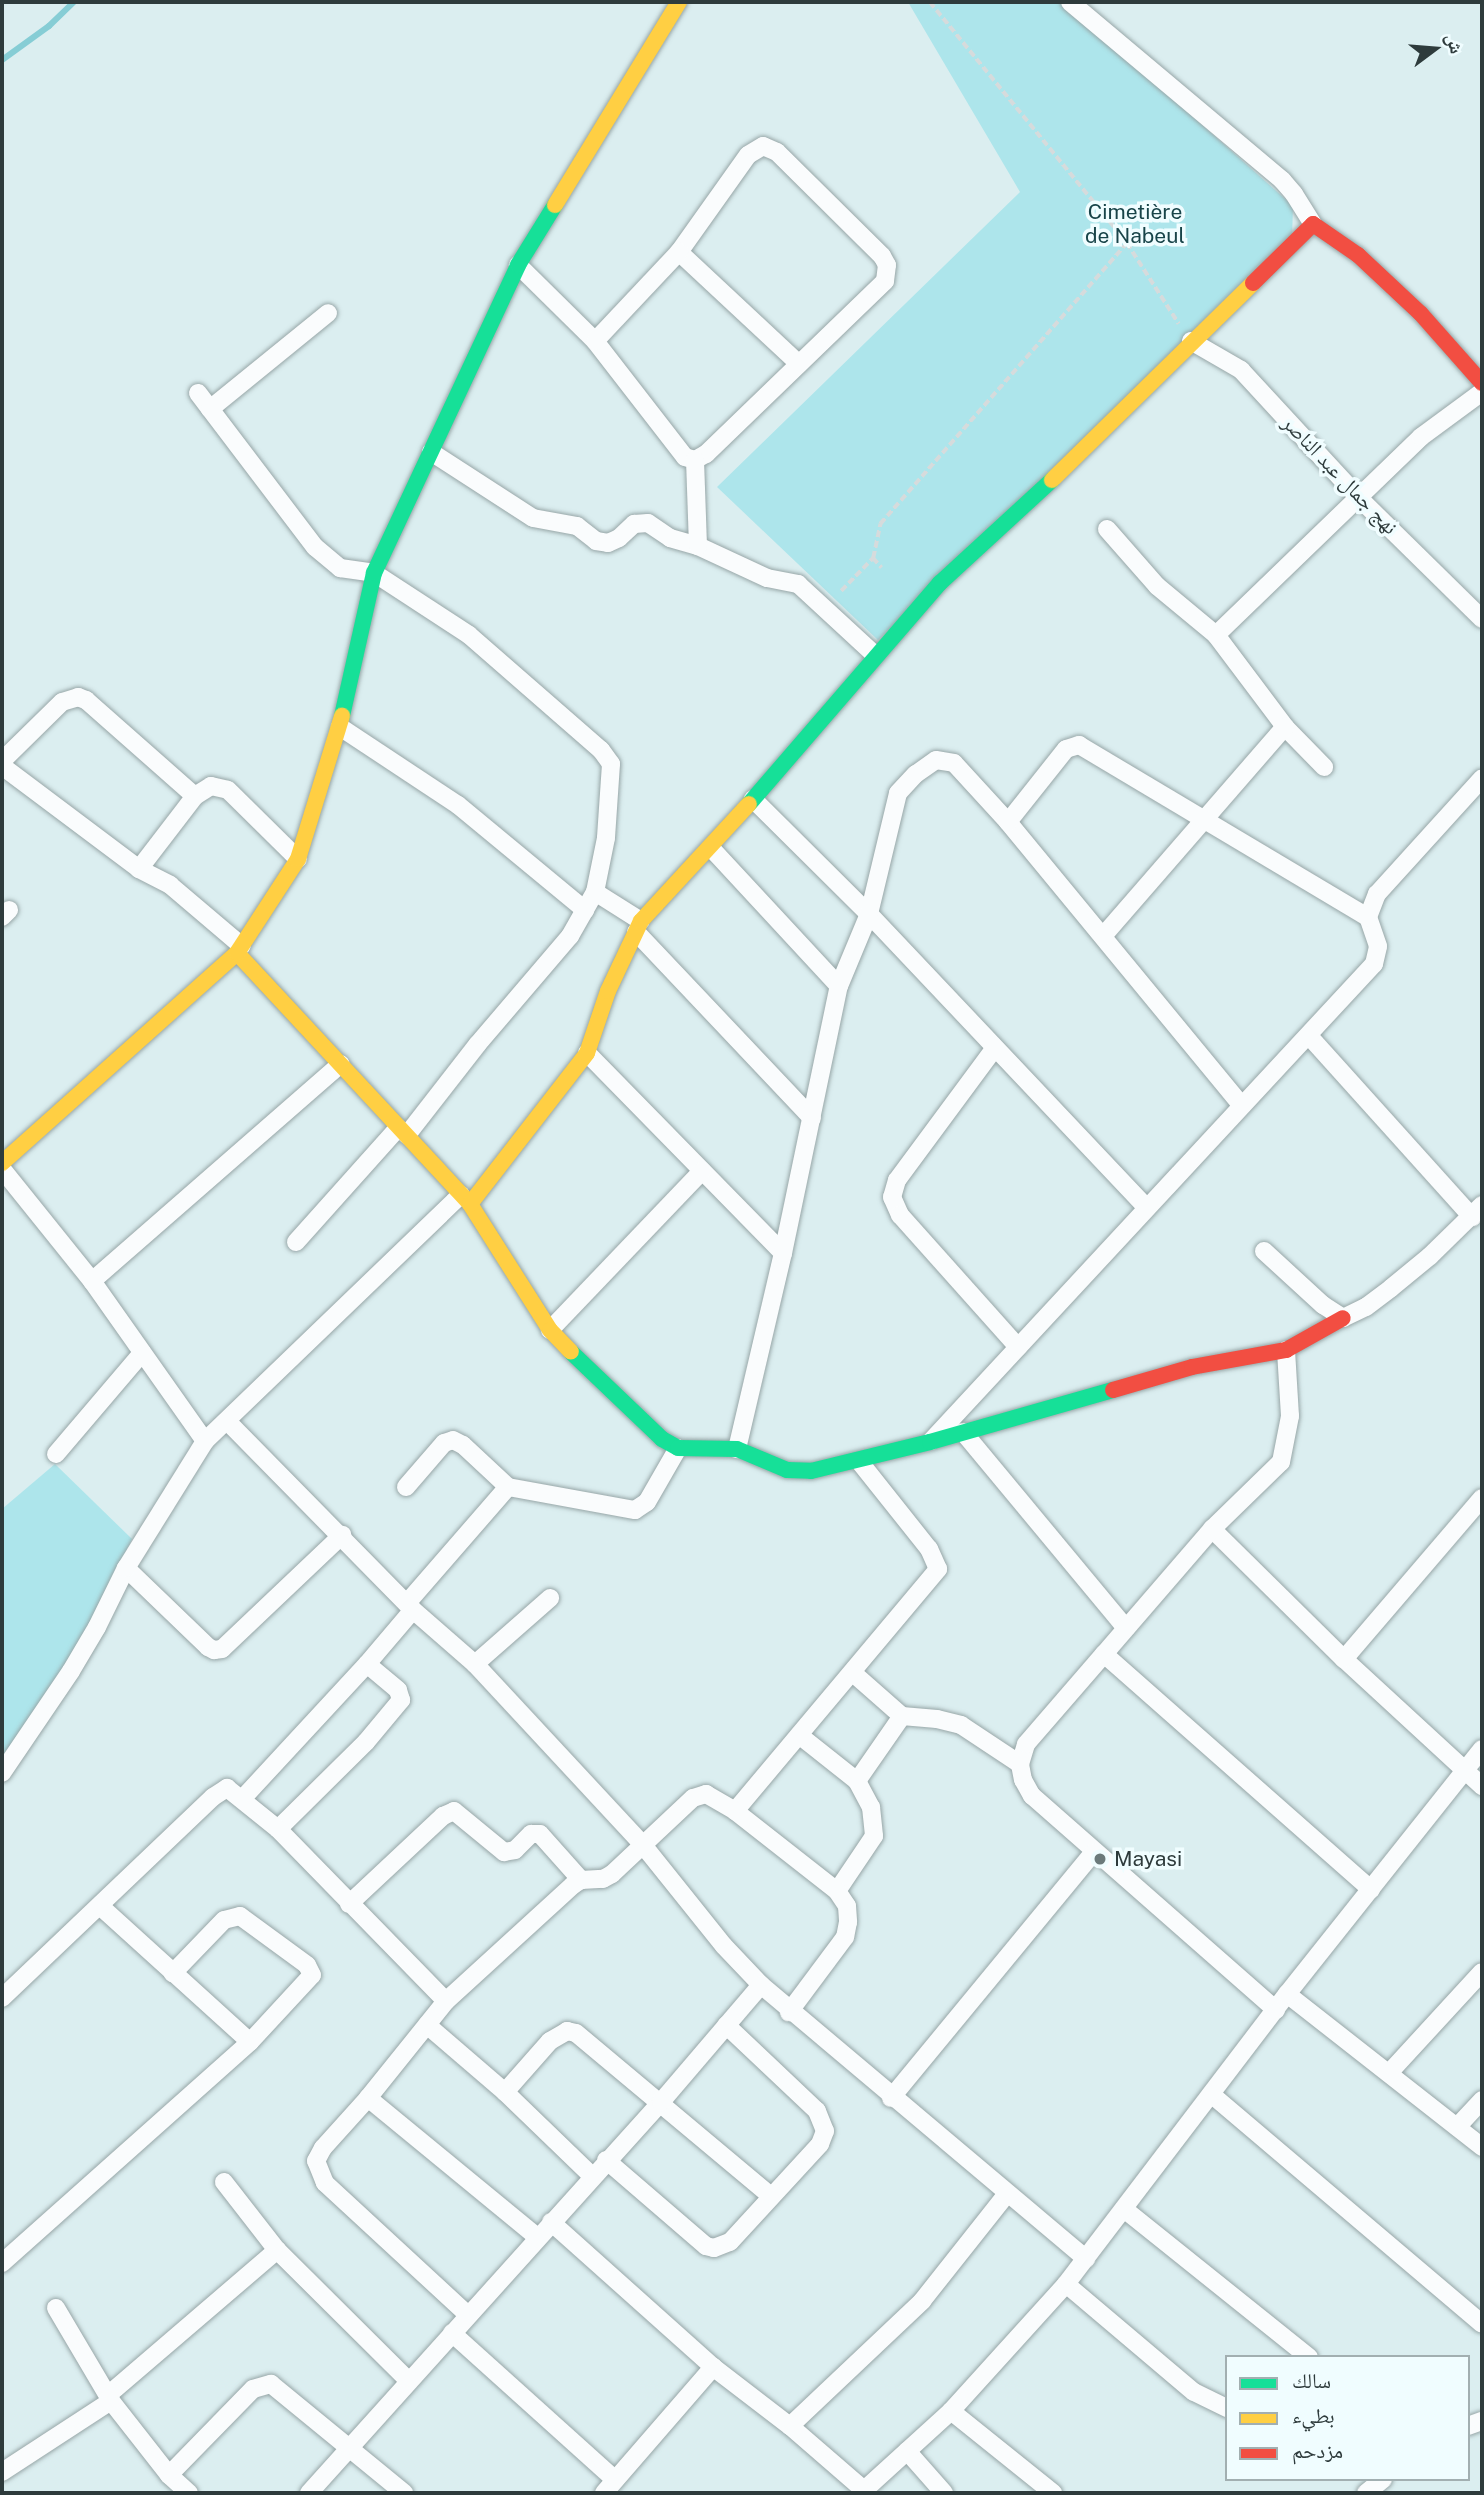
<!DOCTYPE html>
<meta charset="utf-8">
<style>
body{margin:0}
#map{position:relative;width:1484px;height:2495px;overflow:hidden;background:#dbeef0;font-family:"Public Sans","Noto Naskh Arabic",sans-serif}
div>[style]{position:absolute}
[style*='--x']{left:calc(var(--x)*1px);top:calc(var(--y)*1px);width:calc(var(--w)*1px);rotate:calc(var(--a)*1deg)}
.green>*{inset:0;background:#ade5eb}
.stream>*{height:6px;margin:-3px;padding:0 3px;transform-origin:3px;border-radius:3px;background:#86cdd5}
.path>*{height:3.5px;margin-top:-1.75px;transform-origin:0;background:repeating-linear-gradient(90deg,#d6dbdc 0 7px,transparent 0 10.5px)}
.roads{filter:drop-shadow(0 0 2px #97a6a7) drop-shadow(0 0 2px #97a6a7)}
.street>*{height:18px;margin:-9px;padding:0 9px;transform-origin:9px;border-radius:9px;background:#fafcfd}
.fast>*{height:16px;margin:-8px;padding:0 8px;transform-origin:8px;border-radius:8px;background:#16e098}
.slow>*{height:16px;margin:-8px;padding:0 8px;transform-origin:8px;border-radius:8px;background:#ffcf43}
.jam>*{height:16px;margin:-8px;padding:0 8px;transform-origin:8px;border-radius:8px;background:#f24e42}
.dots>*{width:19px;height:19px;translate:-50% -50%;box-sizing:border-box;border:4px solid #f0fdff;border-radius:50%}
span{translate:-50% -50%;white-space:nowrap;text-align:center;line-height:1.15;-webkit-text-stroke:7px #f0fdff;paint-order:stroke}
.park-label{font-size:21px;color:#184449}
.street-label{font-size:21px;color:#2e3b3c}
.poi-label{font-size:21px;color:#2e3b3c}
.left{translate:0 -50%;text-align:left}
.frame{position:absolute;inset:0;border:4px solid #2e3b3c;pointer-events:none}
.legend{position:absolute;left:1225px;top:2355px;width:245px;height:126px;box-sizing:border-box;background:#f0fdff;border:2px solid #a2afb1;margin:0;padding:9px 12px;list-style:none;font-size:21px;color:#2e3b3c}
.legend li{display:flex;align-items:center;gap:14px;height:35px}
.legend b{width:35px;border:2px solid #a2afb1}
.north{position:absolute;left:1400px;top:14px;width:70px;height:70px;-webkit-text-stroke:5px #f0fdff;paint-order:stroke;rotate:74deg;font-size:19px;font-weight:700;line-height:28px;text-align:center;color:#2e3b3c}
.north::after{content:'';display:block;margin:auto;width:24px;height:32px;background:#2e3b3c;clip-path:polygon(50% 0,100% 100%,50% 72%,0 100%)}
</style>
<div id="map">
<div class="green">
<div style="clip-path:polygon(908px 2px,1064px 2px,1293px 206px,1292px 238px,878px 640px,717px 487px,1020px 192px)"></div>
<div style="clip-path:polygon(55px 1464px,132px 1539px,79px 1652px,2px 1761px,2px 1509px)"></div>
</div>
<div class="stream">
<div style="--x:2;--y:60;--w:58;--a:-35.9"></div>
<div style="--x:49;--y:26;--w:35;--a:-44"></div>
</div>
<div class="path">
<div style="--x:930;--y:2;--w:311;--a:50.7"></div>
<div style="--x:1127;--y:243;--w:96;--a:57.3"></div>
<div style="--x:873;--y:558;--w:35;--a:-78"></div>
<div style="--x:880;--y:524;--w:373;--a:-48.7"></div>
<div style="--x:841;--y:591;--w:46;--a:-45.9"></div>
<div style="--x:873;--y:558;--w:13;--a:48"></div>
</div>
<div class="roads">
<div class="street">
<div style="--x:1070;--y:2;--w:277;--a:40"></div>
<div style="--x:1282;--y:180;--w:18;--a:49"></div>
<div style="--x:1294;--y:194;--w:36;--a:58"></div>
<div style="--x:679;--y:252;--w:164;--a:43"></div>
<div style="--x:518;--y:265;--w:108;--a:44.6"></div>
<div style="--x:595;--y:341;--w:147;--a:52.2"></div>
<div style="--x:685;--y:457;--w:10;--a:17"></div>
<div style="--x:695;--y:460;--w:13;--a:-29"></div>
<div style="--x:706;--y:454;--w:249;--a:-44"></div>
<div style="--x:885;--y:281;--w:16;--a:-83"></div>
<div style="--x:887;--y:265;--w:10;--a:-119"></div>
<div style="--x:882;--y:256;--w:148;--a:-135.3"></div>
<div style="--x:777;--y:152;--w:15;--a:-157"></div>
<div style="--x:763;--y:146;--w:17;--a:149"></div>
<div style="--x:748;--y:155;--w:119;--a:125.4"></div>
<div style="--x:679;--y:252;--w:122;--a:133.3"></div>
<div style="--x:1191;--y:341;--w:58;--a:30.1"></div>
<div style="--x:1241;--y:370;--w:176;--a:47.3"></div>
<div style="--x:1360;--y:499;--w:171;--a:44.5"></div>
<div style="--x:198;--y:393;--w:193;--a:52.8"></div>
<div style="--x:315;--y:547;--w:33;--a:40"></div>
<div style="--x:340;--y:568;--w:34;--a:8"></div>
<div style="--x:374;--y:573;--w:113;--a:33.1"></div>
<div style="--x:469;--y:635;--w:175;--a:41.1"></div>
<div style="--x:601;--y:750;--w:17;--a:54"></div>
<div style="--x:611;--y:764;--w:74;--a:93.9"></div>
<div style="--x:606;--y:838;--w:55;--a:101.5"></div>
<div style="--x:595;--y:892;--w:51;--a:119.6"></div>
<div style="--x:570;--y:936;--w:143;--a:130.5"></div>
<div style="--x:477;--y:1045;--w:114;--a:127.9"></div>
<div style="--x:210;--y:409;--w:152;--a:-39.1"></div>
<div style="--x:431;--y:452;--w:121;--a:32.9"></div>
<div style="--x:533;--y:518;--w:45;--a:10.3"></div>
<div style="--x:577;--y:526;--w:24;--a:38"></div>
<div style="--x:596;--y:541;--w:12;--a:9"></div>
<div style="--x:608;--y:543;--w:12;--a:-24"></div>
<div style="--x:619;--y:538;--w:21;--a:-43"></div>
<div style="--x:634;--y:524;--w:14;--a:-4"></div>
<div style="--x:648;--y:523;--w:27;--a:34"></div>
<div style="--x:670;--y:538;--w:29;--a:16"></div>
<div style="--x:698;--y:546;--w:76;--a:24.9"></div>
<div style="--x:767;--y:578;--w:32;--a:11"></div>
<div style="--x:798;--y:584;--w:105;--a:42.7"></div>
<div style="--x:695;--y:460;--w:86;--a:88"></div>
<div style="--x:1107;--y:529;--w:76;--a:48.7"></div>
<div style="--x:1157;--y:586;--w:77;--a:39.7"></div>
<div style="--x:1216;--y:635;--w:115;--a:53.1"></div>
<div style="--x:1285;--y:727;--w:56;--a:45.7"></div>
<div style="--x:1216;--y:635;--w:285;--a:-44"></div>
<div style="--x:1421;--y:437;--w:76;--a:-36.4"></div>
<div style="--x:340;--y:727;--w:141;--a:33.5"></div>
<div style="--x:458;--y:805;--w:165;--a:39.6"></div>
<div style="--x:2;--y:761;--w:84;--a:-44.5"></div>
<div style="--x:62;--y:702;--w:17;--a:-17"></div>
<div style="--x:78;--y:697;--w:9;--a:21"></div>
<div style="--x:86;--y:700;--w:145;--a:41.4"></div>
<div style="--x:195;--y:796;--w:19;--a:-32"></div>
<div style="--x:211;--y:786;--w:17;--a:13"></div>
<div style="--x:228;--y:790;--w:98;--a:44.6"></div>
<div style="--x:2;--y:766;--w:171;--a:36.9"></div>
<div style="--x:139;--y:869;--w:35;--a:27"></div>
<div style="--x:170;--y:885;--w:94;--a:40.3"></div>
<div style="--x:753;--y:799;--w:163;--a:44.8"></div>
<div style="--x:869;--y:914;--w:403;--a:46.6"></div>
<div style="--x:1008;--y:822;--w:367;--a:50.5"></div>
<div style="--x:711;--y:848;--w:188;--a:47.2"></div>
<div style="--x:139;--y:869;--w:92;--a:-52.5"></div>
<div style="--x:595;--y:892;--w:54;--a:32.2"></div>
<div style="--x:2;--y:917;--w:10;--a:-45"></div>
<div style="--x:636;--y:932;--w:256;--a:46.6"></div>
<div style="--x:1103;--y:936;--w:277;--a:-49"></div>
<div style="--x:1309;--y:1036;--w:244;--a:48"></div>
<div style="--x:994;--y:1049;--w:163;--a:126.5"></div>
<div style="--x:897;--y:1180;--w:18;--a:106"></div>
<div style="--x:892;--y:1197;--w:20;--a:66"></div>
<div style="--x:900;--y:1215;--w:177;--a:48.2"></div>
<div style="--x:587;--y:1053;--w:280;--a:45.6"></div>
<div style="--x:2;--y:1169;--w:144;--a:51.2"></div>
<div style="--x:92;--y:1281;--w:196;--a:54.8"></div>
<div style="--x:296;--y:1242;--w:153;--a:-48.2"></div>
<div style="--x:1264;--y:1251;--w:80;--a:42.5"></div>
<div style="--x:1323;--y:1305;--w:24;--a:33"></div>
<div style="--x:1343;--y:1318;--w:25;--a:-26"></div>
<div style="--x:1366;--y:1307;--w:31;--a:-37"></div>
<div style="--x:1391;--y:1288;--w:50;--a:-39.4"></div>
<div style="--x:1430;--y:1256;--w:73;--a:-44.4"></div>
<div style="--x:92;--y:1281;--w:330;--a:-41.1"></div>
<div style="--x:550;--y:1330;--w:220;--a:-46.3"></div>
<div style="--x:227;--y:1421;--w:265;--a:45.5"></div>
<div style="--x:413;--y:1610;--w:82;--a:41.1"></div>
<div style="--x:475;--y:1664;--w:247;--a:47.1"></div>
<div style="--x:643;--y:1845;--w:129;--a:51.3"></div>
<div style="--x:724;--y:1946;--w:54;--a:46.5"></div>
<div style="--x:761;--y:1985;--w:425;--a:40.1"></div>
<div style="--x:963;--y:1432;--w:255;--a:50.3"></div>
<div style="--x:931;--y:1441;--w:651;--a:-47.12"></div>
<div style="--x:1374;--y:964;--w:18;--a:-77"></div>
<div style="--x:1378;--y:946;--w:31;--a:-109"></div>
<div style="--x:1368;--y:917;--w:25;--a:-69"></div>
<div style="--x:1377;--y:894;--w:156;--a:-47.8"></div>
<div style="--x:737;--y:1449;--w:201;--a:-76.8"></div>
<div style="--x:783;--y:1253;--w:273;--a:-78.2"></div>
<div style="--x:839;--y:986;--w:78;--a:-67.4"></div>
<div style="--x:869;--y:914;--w:124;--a:-76.5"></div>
<div style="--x:898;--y:793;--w:26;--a:-47"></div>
<div style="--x:916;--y:774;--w:24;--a:-35"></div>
<div style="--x:936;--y:760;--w:18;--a:9"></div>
<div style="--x:954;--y:763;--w:80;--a:47.5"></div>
<div style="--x:1008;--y:822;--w:93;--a:-51.5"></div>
<div style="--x:1066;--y:749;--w:14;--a:-17"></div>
<div style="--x:1079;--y:745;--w:336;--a:30.8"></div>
<div style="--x:56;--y:1454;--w:133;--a:-49.6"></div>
<div style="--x:406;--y:1487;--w:58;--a:-49.2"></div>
<div style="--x:444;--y:1443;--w:9;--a:-18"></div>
<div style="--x:453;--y:1440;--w:11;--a:27"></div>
<div style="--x:463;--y:1445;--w:62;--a:43"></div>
<div style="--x:508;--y:1487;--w:129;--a:10.3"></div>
<div style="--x:635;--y:1510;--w:14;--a:-34"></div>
<div style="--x:647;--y:1502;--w:62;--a:-60.1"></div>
<div style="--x:1212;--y:1529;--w:185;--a:44.6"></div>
<div style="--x:1344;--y:1659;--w:188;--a:42.6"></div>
<div style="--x:126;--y:1568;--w:114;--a:43.9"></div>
<div style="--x:208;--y:1647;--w:7;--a:27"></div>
<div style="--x:214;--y:1650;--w:8;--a:-7"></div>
<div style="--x:222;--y:1649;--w:166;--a:-43.5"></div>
<div style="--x:407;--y:1603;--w:154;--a:-49"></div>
<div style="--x:1104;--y:1654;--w:356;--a:41.4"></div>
<div style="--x:1344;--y:1659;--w:212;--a:-49.4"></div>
<div style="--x:475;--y:1664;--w:100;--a:-41.3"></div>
<div style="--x:853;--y:1673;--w:65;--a:41.3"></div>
<div style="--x:902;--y:1716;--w:35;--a:5"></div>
<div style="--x:937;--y:1719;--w:25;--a:14"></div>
<div style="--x:961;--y:1725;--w:71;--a:33.5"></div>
<div style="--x:799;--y:1735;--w:74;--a:38.4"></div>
<div style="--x:857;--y:1781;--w:30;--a:62"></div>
<div style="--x:871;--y:1807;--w:29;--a:84"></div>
<div style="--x:874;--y:1836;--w:66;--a:123.9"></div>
<div style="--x:2;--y:1773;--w:123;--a:-55.9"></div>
<div style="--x:71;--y:1671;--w:51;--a:-59.4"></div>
<div style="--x:97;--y:1627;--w:66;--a:-63.8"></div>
<div style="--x:126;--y:1568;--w:150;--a:-58.1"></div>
<div style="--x:205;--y:1441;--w:355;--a:-43.9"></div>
<div style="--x:857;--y:1781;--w:79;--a:-55.3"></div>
<div style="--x:243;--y:1798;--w:183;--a:-47.2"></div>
<div style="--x:367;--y:1664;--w:71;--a:-49.6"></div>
<div style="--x:735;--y:1811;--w:316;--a:-50"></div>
<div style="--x:938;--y:1569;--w:22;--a:-114"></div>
<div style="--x:929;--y:1549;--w:112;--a:-128.5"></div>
<div style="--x:278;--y:1829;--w:124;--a:-44.7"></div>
<div style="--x:366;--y:1742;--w:55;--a:-50.2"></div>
<div style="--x:401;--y:1700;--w:10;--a:-107"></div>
<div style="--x:398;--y:1690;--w:40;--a:-140"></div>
<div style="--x:349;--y:1904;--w:129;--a:-43.1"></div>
<div style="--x:443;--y:1816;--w:12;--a:-24"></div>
<div style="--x:454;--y:1811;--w:65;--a:39.4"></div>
<div style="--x:504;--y:1852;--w:11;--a:-10"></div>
<div style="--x:515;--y:1850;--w:23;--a:-45"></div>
<div style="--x:531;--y:1834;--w:9;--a:0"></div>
<div style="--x:540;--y:1834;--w:62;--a:48.3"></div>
<div style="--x:100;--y:1906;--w:202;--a:42.2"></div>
<div style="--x:1287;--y:1994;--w:248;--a:38.1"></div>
<div style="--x:2;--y:1998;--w:291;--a:-43.6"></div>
<div style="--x:213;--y:1797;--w:17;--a:-33"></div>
<div style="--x:227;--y:1788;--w:65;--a:38.8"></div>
<div style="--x:278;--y:1829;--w:240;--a:45.7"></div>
<div style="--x:1276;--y:2010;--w:325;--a:-138.7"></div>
<div style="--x:1032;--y:1796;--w:18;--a:-119"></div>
<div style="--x:1023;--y:1780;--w:16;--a:-101"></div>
<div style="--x:1020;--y:1764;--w:21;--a:-73"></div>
<div style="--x:1026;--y:1744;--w:119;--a:-49.1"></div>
<div style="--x:1104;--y:1654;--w:165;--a:-49.2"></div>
<div style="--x:1212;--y:1529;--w:96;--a:-44.2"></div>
<div style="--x:1281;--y:1462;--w:47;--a:-78.9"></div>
<div style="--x:1290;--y:1416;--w:66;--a:-93.5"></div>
<div style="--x:427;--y:2025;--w:103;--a:40.7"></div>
<div style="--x:505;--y:2092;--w:121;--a:44"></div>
<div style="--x:1389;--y:2073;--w:137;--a:-47.4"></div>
<div style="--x:505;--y:2092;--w:68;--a:-48.6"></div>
<div style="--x:550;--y:2041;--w:20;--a:-30"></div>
<div style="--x:567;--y:2031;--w:9;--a:13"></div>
<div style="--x:576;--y:2033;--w:253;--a:39.9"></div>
<div style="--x:1211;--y:2094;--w:355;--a:40.3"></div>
<div style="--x:368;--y:2098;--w:219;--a:39.4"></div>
<div style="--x:891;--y:2098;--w:318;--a:-50.5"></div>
<div style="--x:1457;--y:2127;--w:37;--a:-47"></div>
<div style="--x:606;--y:2160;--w:132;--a:40.7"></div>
<div style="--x:706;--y:2246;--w:8;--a:14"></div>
<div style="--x:714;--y:2248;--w:17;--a:-21"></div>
<div style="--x:730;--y:2242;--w:133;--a:-47.4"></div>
<div style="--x:820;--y:2144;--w:14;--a:-69"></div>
<div style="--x:825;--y:2131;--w:22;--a:-112"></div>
<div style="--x:817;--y:2111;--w:125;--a:-136.6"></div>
<div style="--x:224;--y:2182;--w:86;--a:52.1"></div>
<div style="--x:277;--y:2250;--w:186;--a:44.8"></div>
<div style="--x:1124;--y:2209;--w:237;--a:38.7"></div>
<div style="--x:551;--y:2222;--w:217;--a:41.8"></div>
<div style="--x:713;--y:2367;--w:97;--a:37.5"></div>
<div style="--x:790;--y:2426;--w:98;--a:40.9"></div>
<div style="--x:2;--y:2263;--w:332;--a:-41.7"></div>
<div style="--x:250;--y:2042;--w:91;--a:-47.2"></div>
<div style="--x:312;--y:1975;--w:11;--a:-117"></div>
<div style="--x:307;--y:1965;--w:83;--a:-143.8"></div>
<div style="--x:240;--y:1916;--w:16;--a:166"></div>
<div style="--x:224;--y:1920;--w:74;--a:133.9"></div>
<div style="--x:1066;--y:2284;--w:167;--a:40.2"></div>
<div style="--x:1194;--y:2392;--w:37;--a:26"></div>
<div style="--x:56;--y:2308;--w:108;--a:59.4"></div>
<div style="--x:111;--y:2401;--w:94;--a:51.9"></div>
<div style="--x:169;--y:2475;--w:27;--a:42"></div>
<div style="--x:468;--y:2315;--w:195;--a:-137.3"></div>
<div style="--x:325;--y:2183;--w:24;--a:-112"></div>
<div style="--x:316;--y:2161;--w:15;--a:-62"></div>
<div style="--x:323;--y:2148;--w:67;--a:-48"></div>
<div style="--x:368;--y:2098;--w:124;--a:-51.2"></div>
<div style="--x:446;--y:2001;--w:172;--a:-42.4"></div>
<div style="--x:573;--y:1885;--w:9;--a:-32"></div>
<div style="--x:581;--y:1880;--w:22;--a:-3"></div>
<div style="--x:603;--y:1879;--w:10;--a:-29"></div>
<div style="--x:612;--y:1874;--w:111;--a:-43.2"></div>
<div style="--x:693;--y:1798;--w:14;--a:-17"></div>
<div style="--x:706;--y:1794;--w:34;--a:30"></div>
<div style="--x:735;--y:1811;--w:130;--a:38.1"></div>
<div style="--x:837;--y:1891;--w:18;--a:56"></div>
<div style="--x:847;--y:1906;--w:16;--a:86"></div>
<div style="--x:848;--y:1922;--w:15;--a:101"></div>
<div style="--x:845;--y:1937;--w:94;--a:126.7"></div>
<div style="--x:452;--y:2333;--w:219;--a:42"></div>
<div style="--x:108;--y:2395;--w:223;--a:-40.6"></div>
<div style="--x:951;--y:2411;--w:131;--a:38.8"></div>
<div style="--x:790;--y:2426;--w:182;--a:-43.4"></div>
<div style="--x:922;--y:2301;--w:135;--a:-51.6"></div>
<div style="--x:1468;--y:2426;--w:15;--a:-20"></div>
<div style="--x:907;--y:2451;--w:56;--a:48.6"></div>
<div style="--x:2;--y:2472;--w:130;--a:-33.1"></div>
<div style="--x:169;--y:2475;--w:120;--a:-45.7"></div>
<div style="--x:253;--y:2389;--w:19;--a:-16"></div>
<div style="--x:271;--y:2384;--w:172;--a:39.3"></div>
<div style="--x:309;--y:2493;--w:526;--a:-48"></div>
<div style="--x:661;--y:2102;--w:154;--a:-49.5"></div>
<div style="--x:604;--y:2493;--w:167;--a:-49.1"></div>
<div style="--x:861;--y:2493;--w:122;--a:-42.3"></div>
<div style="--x:951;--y:2411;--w:171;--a:-47.8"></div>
<div style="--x:1066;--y:2284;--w:365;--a:-52.7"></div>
<div style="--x:1287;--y:1994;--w:313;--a:-51.5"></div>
<div style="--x:1366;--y:2493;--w:22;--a:-39"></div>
</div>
<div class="fast">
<div style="--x:342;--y:716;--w:147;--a:-77.4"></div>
<div style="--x:374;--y:573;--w:340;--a:-64.9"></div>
<div style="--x:518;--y:265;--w:70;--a:-58.3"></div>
<div style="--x:749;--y:804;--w:292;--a:-49.2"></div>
<div style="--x:940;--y:583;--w:152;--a:-42.6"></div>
<div style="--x:571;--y:1352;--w:126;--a:43.7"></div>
<div style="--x:662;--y:1439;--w:18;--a:29"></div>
<div style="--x:678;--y:1448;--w:59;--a:1"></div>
<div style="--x:737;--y:1449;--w:54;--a:22.8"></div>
<div style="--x:787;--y:1470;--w:24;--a:2"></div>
<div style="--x:811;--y:1471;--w:122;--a:-13.7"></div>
<div style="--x:930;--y:1442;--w:190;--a:-15.9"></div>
</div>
<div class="slow">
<div style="--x:555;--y:205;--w:238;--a:-58.6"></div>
<div style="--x:1052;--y:480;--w:281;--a:-44.4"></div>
<div style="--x:237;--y:953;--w:342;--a:47.1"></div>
<div style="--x:470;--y:1204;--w:149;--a:57.6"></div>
<div style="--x:550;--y:1330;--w:30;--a:46"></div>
<div style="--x:2;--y:1163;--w:315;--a:-41.8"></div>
<div style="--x:237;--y:953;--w:112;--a:-57"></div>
<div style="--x:298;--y:859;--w:150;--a:-72.9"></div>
<div style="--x:470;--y:1204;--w:191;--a:-52.2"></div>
<div style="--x:587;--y:1053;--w:65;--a:-71.3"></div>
<div style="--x:608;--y:991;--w:77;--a:-64.8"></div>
<div style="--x:641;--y:921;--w:159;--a:-47.3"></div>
</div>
<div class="jam">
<div style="--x:1253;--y:283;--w:84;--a:-44.5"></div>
<div style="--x:1313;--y:224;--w:55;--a:34.6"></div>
<div style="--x:1358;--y:255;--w:86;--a:43.1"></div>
<div style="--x:1421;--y:314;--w:92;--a:48.5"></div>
<div style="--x:1113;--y:1390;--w:82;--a:-16.2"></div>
<div style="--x:1192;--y:1367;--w:96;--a:-10.3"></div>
<div style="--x:1286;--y:1350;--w:65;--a:-29.3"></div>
</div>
</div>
<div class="dots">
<div style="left:1100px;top:1859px;background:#6b7a7b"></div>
</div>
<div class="park-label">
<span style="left:1135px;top:224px">Cimetière<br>de Nabeul</span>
</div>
<div class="street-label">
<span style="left:1340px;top:475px;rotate:46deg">نهج جمال عبد الناصر</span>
</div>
<div class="poi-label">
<span class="left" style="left:1114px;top:1859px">Mayasi</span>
</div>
<div class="frame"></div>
<ul class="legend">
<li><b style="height:9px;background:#16e098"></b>سالك</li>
<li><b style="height:9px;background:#ffcf43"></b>بطيء</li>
<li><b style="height:9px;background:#f24e42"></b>مزدحم</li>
</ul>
<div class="north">ش</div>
</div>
